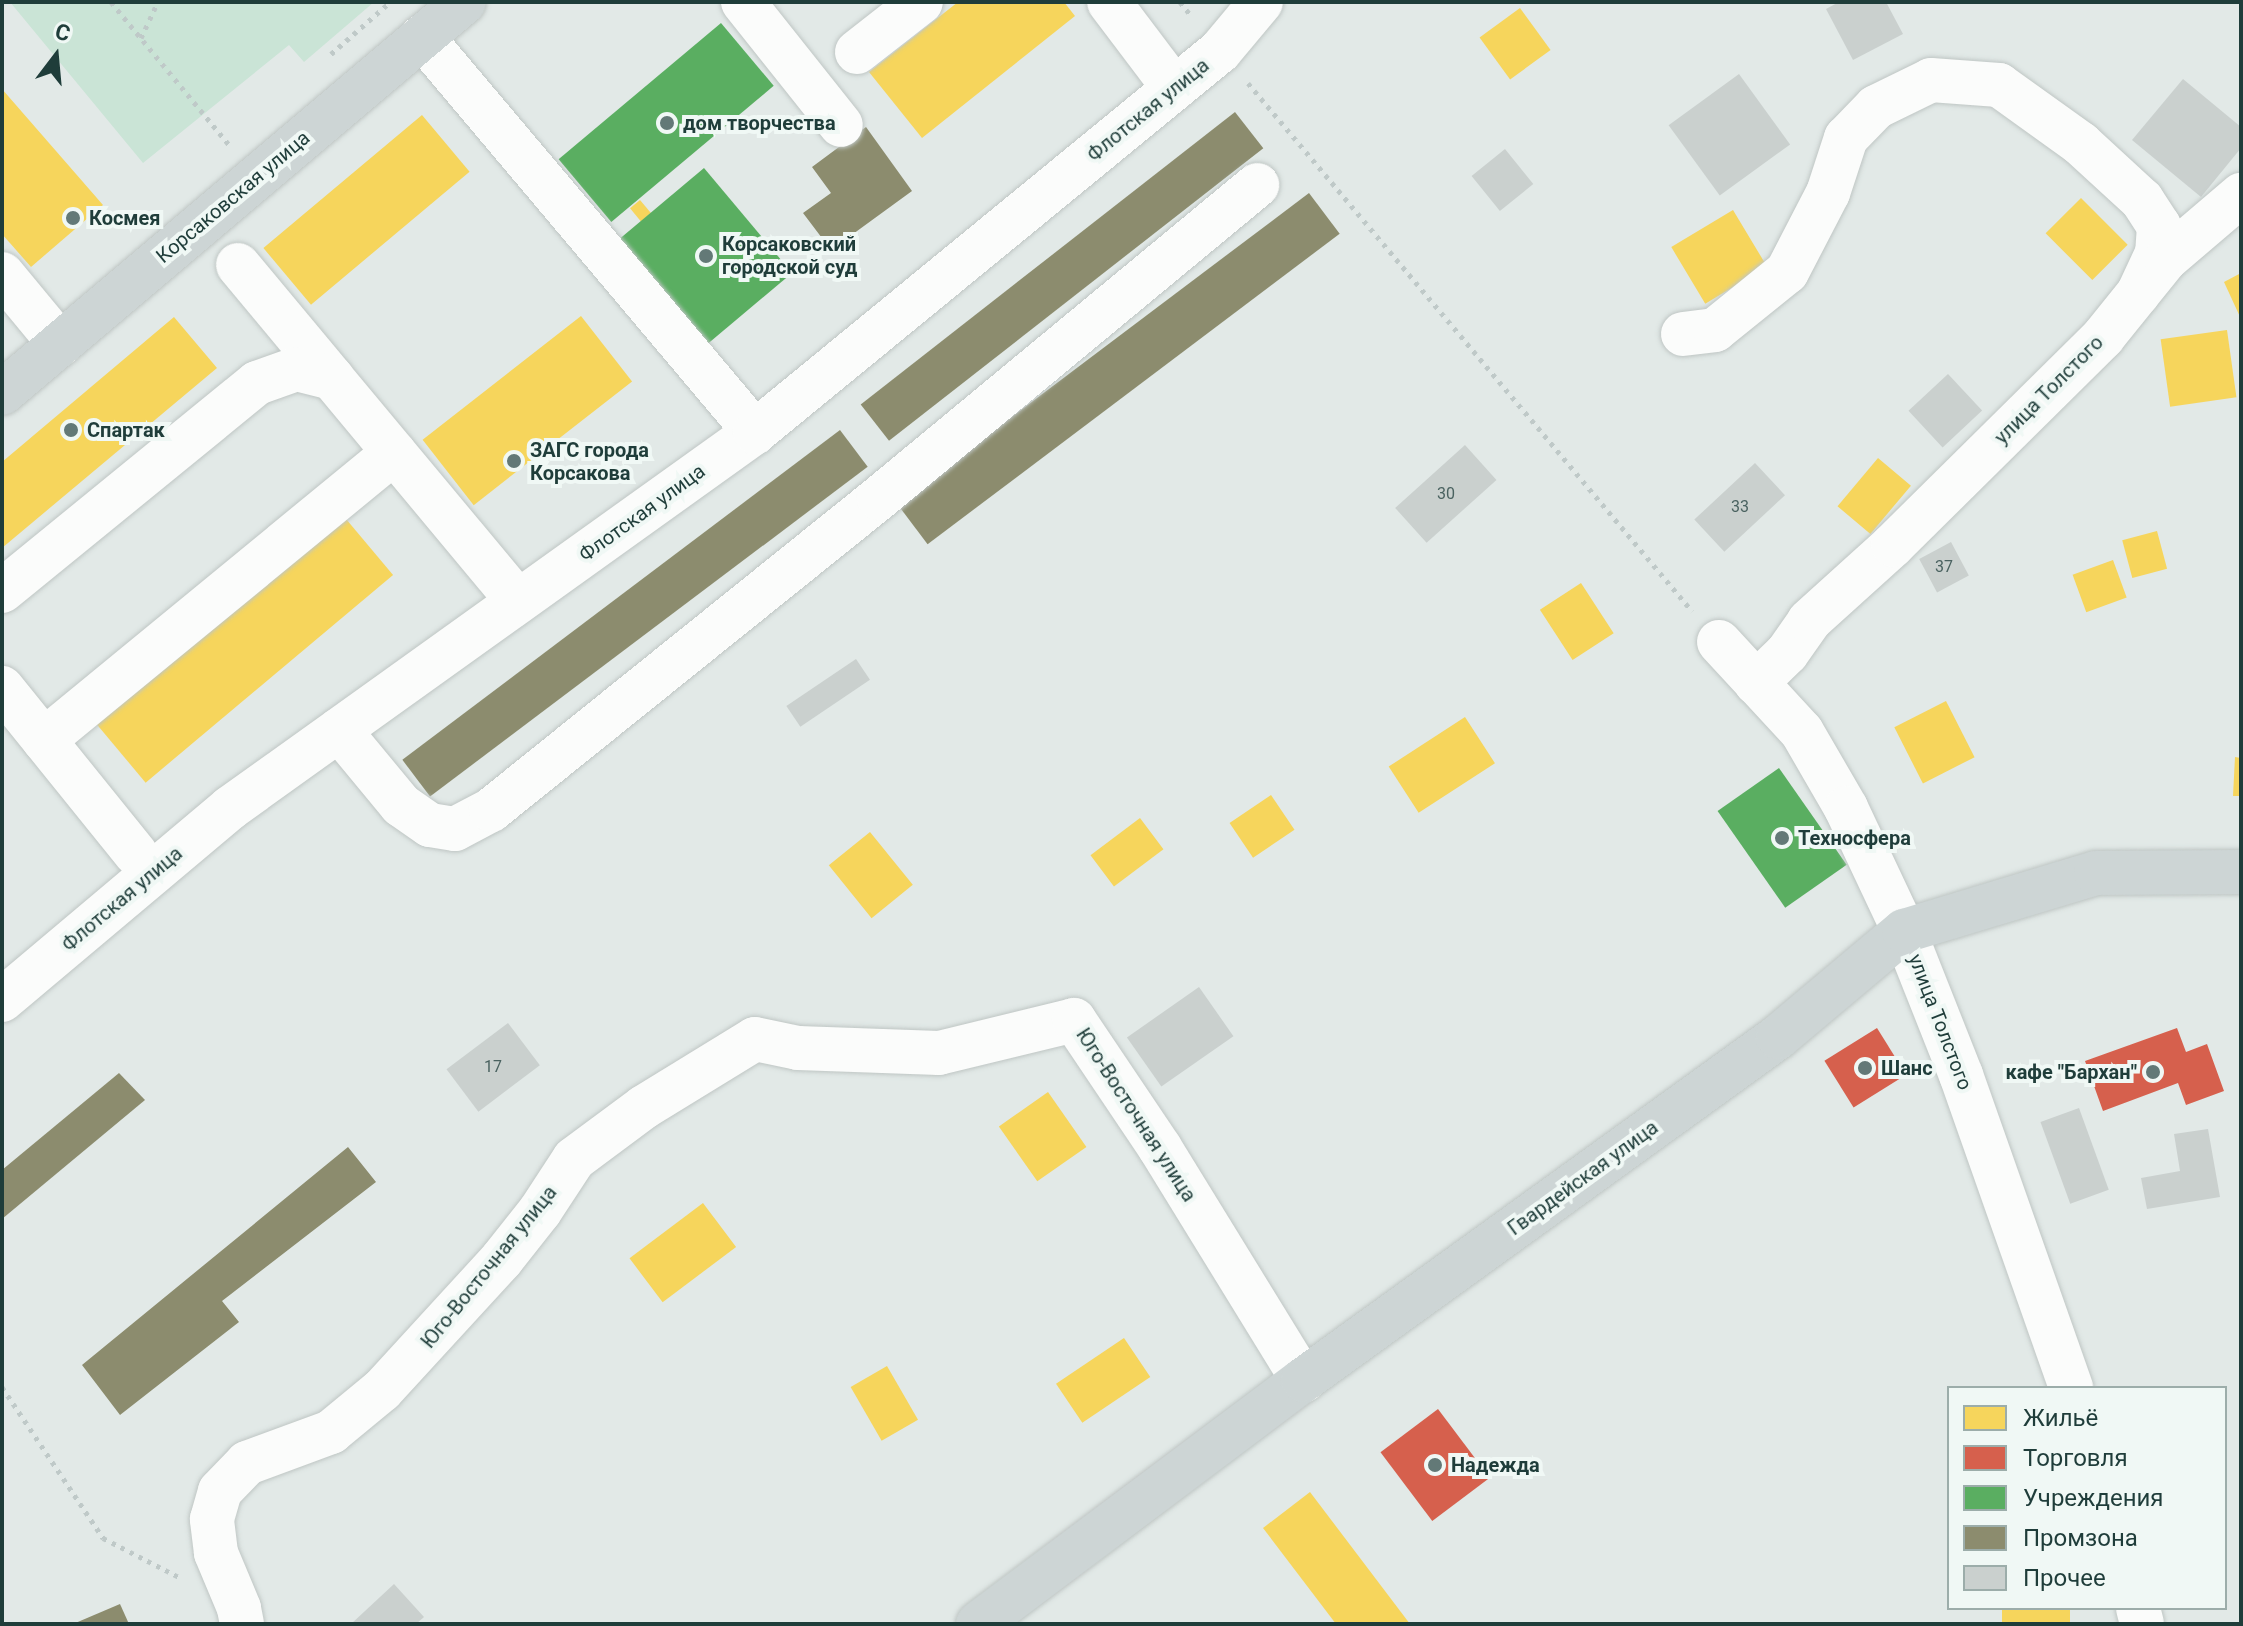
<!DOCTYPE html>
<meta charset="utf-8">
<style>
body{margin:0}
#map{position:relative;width:2243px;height:1626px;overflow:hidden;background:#e2e9e7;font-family:Roboto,sans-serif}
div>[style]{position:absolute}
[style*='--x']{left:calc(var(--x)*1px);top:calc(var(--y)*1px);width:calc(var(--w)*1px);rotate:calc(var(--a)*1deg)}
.green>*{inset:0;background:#cae4d6}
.homes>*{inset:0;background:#f6d55c;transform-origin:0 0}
.shops>*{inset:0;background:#d6604d;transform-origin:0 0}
.public>*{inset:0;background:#5aae61;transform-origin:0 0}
.industry>*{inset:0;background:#8c8c6e;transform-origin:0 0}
.building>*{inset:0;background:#cad0ce;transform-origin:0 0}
.path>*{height:5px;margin-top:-2.5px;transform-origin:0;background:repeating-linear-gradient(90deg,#bfc9c8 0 4px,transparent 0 10px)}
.roads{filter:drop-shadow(0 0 2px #bfc6c4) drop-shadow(0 0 2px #bfc6c4)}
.minor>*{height:44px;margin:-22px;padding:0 22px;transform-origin:22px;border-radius:22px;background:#fbfcfb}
.major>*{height:44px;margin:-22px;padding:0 22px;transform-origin:22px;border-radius:22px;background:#cdd5d5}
.dots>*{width:22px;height:22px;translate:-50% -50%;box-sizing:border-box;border:4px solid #f0f8f5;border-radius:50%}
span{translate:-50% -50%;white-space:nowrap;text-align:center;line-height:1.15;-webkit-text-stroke:8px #f0f8f5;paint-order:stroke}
.number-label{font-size:16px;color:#4a6260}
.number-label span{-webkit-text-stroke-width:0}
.street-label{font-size:20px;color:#1f3d3a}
.poi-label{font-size:20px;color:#1f3d3a;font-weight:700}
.left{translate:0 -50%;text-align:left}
.right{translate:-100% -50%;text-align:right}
.frame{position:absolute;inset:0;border:4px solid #1f3d3a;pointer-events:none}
.legend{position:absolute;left:1947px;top:1386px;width:280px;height:224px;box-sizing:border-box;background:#f0f8f5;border:2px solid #9cadaa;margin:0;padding:10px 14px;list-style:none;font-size:24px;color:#1f3d3a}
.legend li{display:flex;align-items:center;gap:16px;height:40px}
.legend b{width:40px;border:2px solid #9cadaa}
.north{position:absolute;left:16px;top:16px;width:80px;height:80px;-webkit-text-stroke:6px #f0f8f5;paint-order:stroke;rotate:16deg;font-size:22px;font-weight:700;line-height:32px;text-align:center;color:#1f3d3a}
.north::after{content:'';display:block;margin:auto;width:28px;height:36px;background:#1f3d3a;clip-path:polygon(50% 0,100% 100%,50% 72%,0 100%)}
</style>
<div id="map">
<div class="green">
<div style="clip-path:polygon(10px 2px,374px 2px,304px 62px,289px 45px,143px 163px)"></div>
</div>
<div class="homes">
<div style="clip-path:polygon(958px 2px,1064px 2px,1075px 16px,922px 138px,869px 72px)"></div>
<div style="left:1520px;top:8px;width:52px;height:50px;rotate:54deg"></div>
<div style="clip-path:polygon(2px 89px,103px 205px,31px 267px,2px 234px)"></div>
<div style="left:422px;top:115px;width:74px;height:207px;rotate:50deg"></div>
<div style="left:2081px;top:198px;width:66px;height:50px;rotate:45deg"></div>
<div style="left:640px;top:200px;width:17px;height:13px;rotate:50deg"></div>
<div style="left:1733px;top:210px;width:66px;height:72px;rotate:59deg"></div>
<div style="clip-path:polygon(2241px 273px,2241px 319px,2224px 282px)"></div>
<div style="left:581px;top:316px;width:83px;height:201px;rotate:52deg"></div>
<div style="clip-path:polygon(174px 317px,217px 368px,2px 548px,2px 462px)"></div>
<div style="left:2227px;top:330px;width:68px;height:67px;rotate:82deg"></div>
<div style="left:1878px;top:458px;width:43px;height:63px;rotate:40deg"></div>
<div style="left:341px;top:513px;width:81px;height:323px;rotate:50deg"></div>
<div style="left:2157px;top:531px;width:39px;height:36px;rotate:75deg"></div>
<div style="left:2113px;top:560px;width:40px;height:43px;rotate:70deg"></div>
<div style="left:1581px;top:583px;width:60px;height:49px;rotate:57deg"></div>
<div style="left:1946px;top:701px;width:63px;height:58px;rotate:63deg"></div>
<div style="left:1465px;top:717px;width:55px;height:91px;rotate:57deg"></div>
<div style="clip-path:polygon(2235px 757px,2241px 758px,2241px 796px,2233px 796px)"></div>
<div style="left:1271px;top:795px;width:42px;height:50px;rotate:56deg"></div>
<div style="left:1140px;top:818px;width:39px;height:62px;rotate:53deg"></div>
<div style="left:870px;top:832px;width:68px;height:53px;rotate:51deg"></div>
<div style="left:1048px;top:1092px;width:67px;height:60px;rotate:55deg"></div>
<div style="left:703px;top:1203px;width:55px;height:92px;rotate:53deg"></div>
<div style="left:1124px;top:1338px;width:47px;height:82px;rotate:56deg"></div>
<div style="left:887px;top:1366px;width:62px;height:42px;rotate:60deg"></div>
<div style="clip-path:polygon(1310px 1492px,1410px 1624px,1336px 1624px,1263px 1528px)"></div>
<div style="left:2002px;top:1608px;width:68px;height:17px"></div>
</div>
<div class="shops">
<div style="left:1877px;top:1028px;width:55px;height:62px;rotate:58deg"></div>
<div style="clip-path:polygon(2177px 1028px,2186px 1052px,2207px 1044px,2224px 1091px,2186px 1105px,2178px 1083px,2103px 1111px,2085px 1061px)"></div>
<div style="left:1438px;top:1409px;width:86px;height:72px;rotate:53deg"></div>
</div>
<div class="public">
<div style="left:721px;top:23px;width:82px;height:212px;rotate:50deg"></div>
<div style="left:704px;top:168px;width:137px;height:110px;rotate:50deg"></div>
<div style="left:1779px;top:768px;width:118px;height:75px;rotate:55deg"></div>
</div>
<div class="industry">
<div style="left:1235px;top:112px;width:46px;height:475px;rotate:52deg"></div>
<div style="clip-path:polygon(866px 127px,912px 191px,831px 250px,803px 213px,831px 193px,812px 167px)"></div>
<div style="left:1309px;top:193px;width:51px;height:516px;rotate:53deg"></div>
<div style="left:840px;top:430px;width:46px;height:548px;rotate:53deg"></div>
<div style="clip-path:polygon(119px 1073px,145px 1100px,2px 1219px,2px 1170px)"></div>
<div style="clip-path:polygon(348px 1147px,376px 1182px,222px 1301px,239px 1322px,120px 1415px,82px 1365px)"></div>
<div style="clip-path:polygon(120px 1604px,129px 1624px,73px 1624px)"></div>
</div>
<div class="building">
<div style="clip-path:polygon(1839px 2px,1886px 2px,1903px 34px,1853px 60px,1826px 9px)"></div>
<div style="left:1739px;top:74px;width:87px;height:87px;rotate:54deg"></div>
<div style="clip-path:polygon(2183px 79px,2241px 127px,2241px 148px,2201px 197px,2132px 140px)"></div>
<div style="left:1505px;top:149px;width:45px;height:43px;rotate:51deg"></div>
<div style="left:1948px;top:374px;width:50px;height:54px;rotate:47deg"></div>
<div style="left:1465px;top:445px;width:47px;height:94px;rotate:48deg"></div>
<div style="left:1755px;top:463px;width:44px;height:83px;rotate:47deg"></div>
<div style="left:1951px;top:542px;width:38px;height:36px;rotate:62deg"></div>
<div style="left:856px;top:659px;width:25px;height:84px;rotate:56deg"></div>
<div style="left:1199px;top:987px;width:60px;height:88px;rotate:55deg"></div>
<div style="left:508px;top:1023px;width:53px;height:77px;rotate:53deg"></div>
<div style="left:2079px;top:1108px;width:87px;height:41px;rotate:70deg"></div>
<div style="clip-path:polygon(2208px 1129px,2220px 1197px,2147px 1209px,2141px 1178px,2180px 1171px,2174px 1134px)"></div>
<div style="clip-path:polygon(394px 1584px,424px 1617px,416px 1624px,351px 1624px)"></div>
</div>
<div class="path">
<div style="--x:111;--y:2;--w:187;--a:50.4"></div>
<div style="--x:1180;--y:2;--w:19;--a:51"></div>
<div style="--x:141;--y:38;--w:40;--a:-65"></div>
<div style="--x:331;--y:54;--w:79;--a:-41.4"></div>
<div style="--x:1248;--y:83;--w:690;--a:49.94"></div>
<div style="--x:2;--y:1387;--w:182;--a:56.2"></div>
<div style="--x:103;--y:1538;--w:85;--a:27.2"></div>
</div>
<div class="roads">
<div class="minor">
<div style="--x:743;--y:2;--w:157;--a:51.5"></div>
<div style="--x:1109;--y:2;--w:108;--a:52.9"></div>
<div style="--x:422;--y:37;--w:517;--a:49.87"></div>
<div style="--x:857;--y:52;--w:81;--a:-38"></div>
<div style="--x:238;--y:265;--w:147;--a:50.2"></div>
<div style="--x:2;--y:274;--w:91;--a:50.4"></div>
<div style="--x:1683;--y:334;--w:32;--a:-7"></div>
<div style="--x:1715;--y:330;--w:92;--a:-38.9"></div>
<div style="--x:1787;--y:272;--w:89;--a:-62.6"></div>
<div style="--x:1828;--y:193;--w:58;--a:-71.9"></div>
<div style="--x:1846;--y:138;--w:43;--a:-45.9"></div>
<div style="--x:1876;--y:107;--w:61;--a:-26.1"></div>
<div style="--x:1931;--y:80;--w:68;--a:4.2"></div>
<div style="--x:1999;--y:85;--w:101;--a:35.7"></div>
<div style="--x:2081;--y:144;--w:83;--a:42.6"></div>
<div style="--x:2142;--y:200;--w:31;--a:57"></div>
<div style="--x:2159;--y:226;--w:27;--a:94"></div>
<div style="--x:2157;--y:253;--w:45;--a:114.9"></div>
<div style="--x:2;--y:591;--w:329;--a:-39.2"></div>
<div style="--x:257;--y:383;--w:41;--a:-19.7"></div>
<div style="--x:296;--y:369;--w:37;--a:14"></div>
<div style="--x:332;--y:378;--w:290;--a:50.2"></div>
<div style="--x:1719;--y:642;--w:122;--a:47.3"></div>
<div style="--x:1802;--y:732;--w:88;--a:59.9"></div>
<div style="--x:1846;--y:808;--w:136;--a:64.8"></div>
<div style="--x:1904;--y:931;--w:155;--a:68.4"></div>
<div style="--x:1961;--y:1075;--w:332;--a:70.6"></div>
<div style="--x:1756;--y:683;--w:43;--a:-44.1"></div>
<div style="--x:1787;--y:653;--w:39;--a:-55"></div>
<div style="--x:1809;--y:621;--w:113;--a:-42.1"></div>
<div style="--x:1893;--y:545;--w:296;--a:-44.7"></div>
<div style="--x:2103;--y:337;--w:100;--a:-51.1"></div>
<div style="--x:2166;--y:259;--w:99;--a:-40.5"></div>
<div style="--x:2;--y:688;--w:213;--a:51.1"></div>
<div style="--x:339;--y:730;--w:97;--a:50.4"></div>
<div style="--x:401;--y:805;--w:35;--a:35"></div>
<div style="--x:430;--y:825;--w:25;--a:9"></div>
<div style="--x:455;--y:829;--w:41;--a:-27.8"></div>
<div style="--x:491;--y:810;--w:498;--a:-38.8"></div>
<div style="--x:879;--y:498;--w:491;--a:-39.6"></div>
<div style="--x:44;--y:740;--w:453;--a:-39.4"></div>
<div style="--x:2;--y:1000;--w:298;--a:-40.1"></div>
<div style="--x:230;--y:808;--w:646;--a:-35.61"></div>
<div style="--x:755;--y:432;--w:601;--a:-39.33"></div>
<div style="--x:1220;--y:51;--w:64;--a:-50.1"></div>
<div style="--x:2138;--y:1608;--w:16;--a:76"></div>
<div style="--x:242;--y:1624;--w:16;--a:-101"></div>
<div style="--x:239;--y:1608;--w:60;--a:-112.7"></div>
<div style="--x:216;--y:1553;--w:34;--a:-97"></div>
<div style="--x:212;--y:1519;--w:29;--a:-74"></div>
<div style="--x:220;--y:1491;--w:39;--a:-46"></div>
<div style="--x:247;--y:1463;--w:90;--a:-20.3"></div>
<div style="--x:331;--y:1432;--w:66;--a:-39.5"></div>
<div style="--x:382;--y:1390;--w:178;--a:-47.5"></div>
<div style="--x:502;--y:1259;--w:61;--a:-51.6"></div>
<div style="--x:540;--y:1211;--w:62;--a:-56.8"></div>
<div style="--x:574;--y:1159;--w:87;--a:-36.6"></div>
<div style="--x:644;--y:1107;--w:130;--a:-31.5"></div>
<div style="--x:755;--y:1039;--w:44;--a:11.8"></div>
<div style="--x:798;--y:1048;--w:141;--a:2"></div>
<div style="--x:939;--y:1053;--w:139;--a:-13.7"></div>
<div style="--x:1074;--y:1020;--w:154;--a:56.1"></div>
<div style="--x:1160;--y:1148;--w:273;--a:58.4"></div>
</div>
<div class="major">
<div style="--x:2;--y:393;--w:605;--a:-40.24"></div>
<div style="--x:978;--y:1624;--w:406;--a:-36.9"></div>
<div style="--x:1303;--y:1380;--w:586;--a:-35.83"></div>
<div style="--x:1778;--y:1037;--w:165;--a:-40.1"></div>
<div style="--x:1904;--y:931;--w:201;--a:-16.8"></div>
<div style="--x:2096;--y:873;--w:145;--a:-0.4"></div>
</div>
</div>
<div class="dots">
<div style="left:667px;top:123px;background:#637977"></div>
<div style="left:73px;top:218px;background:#637977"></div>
<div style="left:706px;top:256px;background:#637977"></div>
<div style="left:71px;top:430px;background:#637977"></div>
<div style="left:514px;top:461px;background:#637977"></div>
<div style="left:1782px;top:838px;background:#637977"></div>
<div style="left:1865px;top:1068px;background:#637977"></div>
<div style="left:2153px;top:1072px;background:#637977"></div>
<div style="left:1435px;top:1465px;background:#637977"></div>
</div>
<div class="number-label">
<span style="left:1446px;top:494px">30</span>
<span style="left:1740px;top:507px">33</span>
<span style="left:1944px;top:567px">37</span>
<span style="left:493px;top:1067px">17</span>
</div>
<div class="street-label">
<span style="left:1148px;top:110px;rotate:-39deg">Флотская улица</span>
<span style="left:233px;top:197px;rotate:-40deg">Корсаковская улица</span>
<span style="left:2049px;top:390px;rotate:-45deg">улица Толстого</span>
<span style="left:642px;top:513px;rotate:-36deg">Флотская улица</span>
<span style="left:122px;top:899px;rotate:-40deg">Флотская улица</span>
<span style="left:1940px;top:1022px;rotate:69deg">улица Толстого</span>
<span style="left:1136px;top:1115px;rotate:57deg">Юго-Восточная улица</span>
<span style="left:1583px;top:1178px;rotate:-36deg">Гвардейская улица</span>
<span style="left:489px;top:1267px;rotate:-51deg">Юго-Восточная улица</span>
</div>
<div class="poi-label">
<span class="left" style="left:683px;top:123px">дом творчества</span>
<span class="left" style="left:89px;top:218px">Космея</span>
<span class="left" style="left:722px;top:256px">Корсаковский<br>городской суд</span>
<span class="left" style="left:87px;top:430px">Спартак</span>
<span class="left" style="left:530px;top:462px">ЗАГС города<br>Корсакова</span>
<span class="left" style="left:1798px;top:838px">Техносфера</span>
<span class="left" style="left:1881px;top:1068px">Шанс</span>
<span class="right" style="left:2137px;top:1072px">кафе "Бархан"</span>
<span class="left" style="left:1451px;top:1465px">Надежда</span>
</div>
<div class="frame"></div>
<ul class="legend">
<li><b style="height:22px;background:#f6d55c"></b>Жильё</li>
<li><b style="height:22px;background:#d6604d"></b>Торговля</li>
<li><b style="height:22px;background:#5aae61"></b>Учреждения</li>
<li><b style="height:22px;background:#8c8c6e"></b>Промзона</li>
<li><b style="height:22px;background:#cad0ce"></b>Прочее</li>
</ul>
<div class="north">С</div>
</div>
